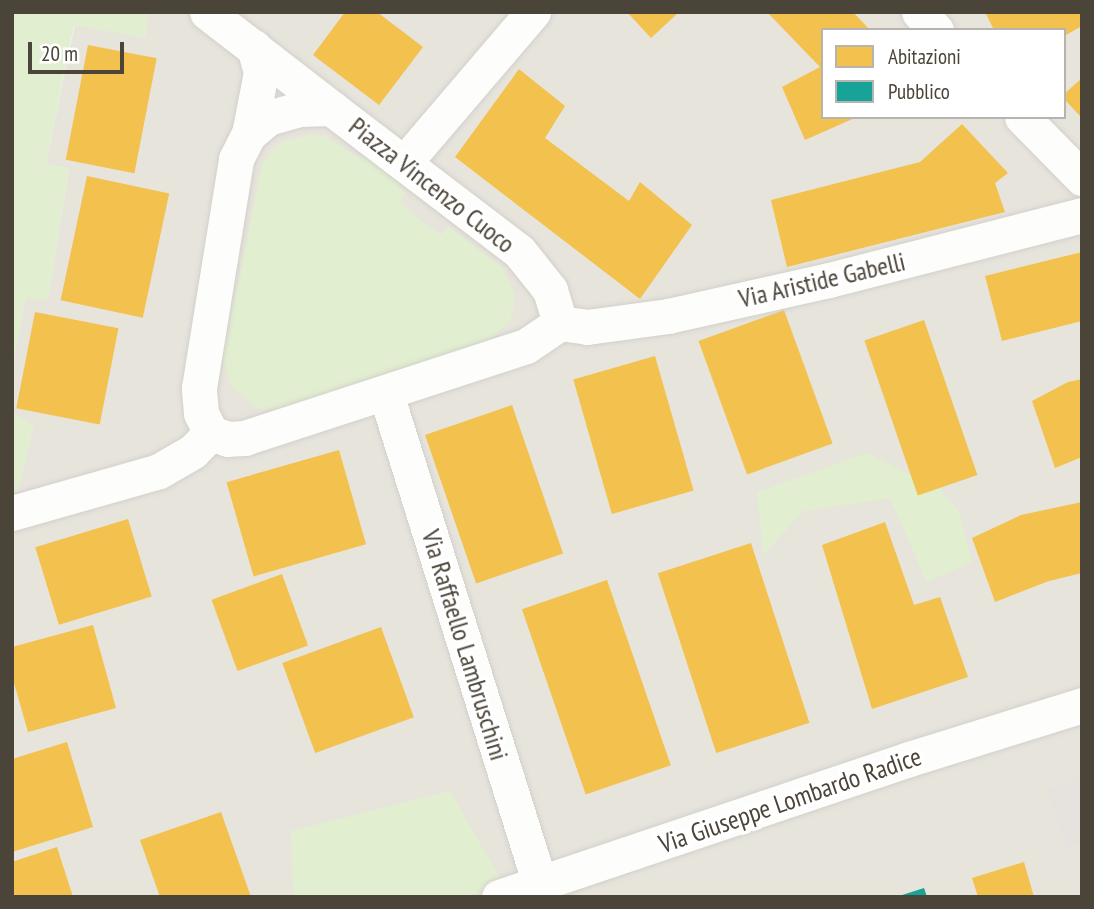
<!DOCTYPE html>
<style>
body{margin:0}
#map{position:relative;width:1094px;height:909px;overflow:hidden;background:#f4f2ee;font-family:"PT Sans Narrow",sans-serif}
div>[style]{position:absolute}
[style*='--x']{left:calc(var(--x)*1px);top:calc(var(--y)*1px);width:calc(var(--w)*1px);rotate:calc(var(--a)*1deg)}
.residential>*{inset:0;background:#e7e4dc}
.green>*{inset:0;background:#e1eecf}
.parking>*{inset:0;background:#e6e3df}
.homes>*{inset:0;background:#f2c14e;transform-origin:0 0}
.public>*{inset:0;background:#17a398}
.roads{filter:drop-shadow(0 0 2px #d2d0cb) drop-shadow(0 0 2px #d2d0cb)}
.minor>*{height:35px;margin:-17.5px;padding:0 17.5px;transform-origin:17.5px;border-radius:17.5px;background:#fdfdfc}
span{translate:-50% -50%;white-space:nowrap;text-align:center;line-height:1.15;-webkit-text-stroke:7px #fff;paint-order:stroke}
.street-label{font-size:26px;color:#4b4439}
.frame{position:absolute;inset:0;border:14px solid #4b4439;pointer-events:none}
.legend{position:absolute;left:821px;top:28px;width:245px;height:91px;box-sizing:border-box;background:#fff;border:2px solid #b7b4b0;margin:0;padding:9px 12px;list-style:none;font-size:21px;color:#4b4439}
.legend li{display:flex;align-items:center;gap:14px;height:35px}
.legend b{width:35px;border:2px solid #b7b4b0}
.scale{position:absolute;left:28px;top:42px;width:96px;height:32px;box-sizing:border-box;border:4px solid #4b4439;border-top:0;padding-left:9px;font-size:21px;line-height:24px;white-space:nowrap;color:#4b4439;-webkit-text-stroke:5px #fff;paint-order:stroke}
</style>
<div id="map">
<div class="residential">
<div style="clip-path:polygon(evenodd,148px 12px,1082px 12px,1082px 897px,12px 897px,12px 492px,18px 491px,33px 426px,12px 412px,12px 369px,25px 299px,48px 299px,69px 169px,46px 164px,75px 24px,145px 38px,148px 12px,823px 30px,1064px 30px,1064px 117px,823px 117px,823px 30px)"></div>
</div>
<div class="green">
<div style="clip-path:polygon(12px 12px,148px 12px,145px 38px,74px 25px,46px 164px,69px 169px,48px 300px,25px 299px,12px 369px)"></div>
<div style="clip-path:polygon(312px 134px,327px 137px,359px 158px,378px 159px,406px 194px,400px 201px,417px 218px,441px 235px,448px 226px,506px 270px,504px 273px,514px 293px,514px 307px,510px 321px,490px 340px,274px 410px,258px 408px,233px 389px,222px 360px,262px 166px,270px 152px,282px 142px)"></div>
<div style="clip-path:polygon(12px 412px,33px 426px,18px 491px,12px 492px)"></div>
<div style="clip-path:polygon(867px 453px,939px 489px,959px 511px,972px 562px,927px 582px,890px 498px,803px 511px,763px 555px,757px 492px)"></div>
<div style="clip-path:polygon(450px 791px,502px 882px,468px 897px,293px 897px,291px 831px)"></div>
</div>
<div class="parking">
<div style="clip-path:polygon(1082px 776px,1082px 843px,1065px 848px,1047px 789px)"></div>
</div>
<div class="homes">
<div style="clip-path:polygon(345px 12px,377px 12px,423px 47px,379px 105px,313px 55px)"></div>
<div style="clip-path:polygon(627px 12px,679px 12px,651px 38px)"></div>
<div style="clip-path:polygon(767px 12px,853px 12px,870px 30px,823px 30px,823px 117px,857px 117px,805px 140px,782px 87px,820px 67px)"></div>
<div style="clip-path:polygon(985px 12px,1082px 12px,1082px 26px,1064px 36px,1064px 30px,994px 30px)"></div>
<div style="left:88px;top:45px;width:70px;height:117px;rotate:11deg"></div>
<div style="clip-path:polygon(519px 69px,565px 106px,545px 138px,629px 201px,640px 182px,692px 225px,640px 299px,455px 157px)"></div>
<div style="clip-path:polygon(1082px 78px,1082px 118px,1064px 99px,1064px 94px)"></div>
<div style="clip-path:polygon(962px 124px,1008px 173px,995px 183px,1005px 212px,787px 267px,771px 200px,920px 162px)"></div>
<div style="left:87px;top:176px;width:84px;height:127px;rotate:12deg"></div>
<div style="clip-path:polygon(1082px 252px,1082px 321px,1002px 341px,985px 276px)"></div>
<div style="left:784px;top:310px;width:142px;height:91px;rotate:70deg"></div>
<div style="left:35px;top:312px;width:85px;height:98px;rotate:11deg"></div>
<div style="left:924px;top:320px;width:164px;height:63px;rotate:71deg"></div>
<div style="left:655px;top:356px;width:140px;height:85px;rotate:74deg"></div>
<div style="clip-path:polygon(1082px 379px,1082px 457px,1055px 468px,1032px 401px,1068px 382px)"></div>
<div style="left:512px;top:405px;width:157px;height:92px;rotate:71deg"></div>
<div style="left:339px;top:450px;width:98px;height:117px;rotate:74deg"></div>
<div style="clip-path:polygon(1082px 502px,1082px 573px,1049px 581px,995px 602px,972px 538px,1021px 515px)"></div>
<div style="left:128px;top:519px;width:81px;height:97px;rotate:73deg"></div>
<div style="clip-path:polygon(885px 522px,914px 605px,940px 597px,968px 677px,872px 709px,822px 545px)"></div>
<div style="left:751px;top:543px;width:189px;height:98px;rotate:72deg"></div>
<div style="left:282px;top:574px;width:76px;height:75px;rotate:70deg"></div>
<div style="left:607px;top:580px;width:196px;height:90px;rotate:71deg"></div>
<div style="clip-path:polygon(93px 625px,116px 708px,28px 732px,12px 676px,12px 647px)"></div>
<div style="left:381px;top:627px;width:96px;height:105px;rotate:70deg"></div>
<div style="clip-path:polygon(67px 742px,93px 827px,12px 852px,12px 759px)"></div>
<div style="clip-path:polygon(221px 812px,251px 897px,160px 897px,140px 840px)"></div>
<div style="clip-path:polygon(57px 847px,73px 897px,12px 897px,12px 862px)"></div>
<div style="clip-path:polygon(1024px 862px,1034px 897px,978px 897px,972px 878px)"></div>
</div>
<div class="public">
<div style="clip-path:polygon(924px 888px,927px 897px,899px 897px,899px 896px)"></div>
</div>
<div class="roads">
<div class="minor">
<div style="--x:207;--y:12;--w:157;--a:37.7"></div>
<div style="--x:919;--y:12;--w:25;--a:47"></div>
<div style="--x:331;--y:108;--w:236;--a:37.3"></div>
<div style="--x:519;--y:251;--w:50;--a:51.5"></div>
<div style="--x:550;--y:290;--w:34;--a:73"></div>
<div style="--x:560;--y:323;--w:41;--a:145.9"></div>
<div style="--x:526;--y:346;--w:296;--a:161.9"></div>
<div style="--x:245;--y:438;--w:17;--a:177"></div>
<div style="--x:228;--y:439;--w:18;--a:-161"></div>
<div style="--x:211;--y:433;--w:22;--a:-117"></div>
<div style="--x:201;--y:413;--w:25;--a:-95"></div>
<div style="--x:199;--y:388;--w:232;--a:-80.8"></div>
<div style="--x:236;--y:159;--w:28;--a:-63"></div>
<div style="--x:249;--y:134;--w:25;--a:-40"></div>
<div style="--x:268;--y:118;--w:33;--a:-16"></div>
<div style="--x:300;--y:109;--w:31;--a:-2"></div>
<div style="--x:1022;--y:117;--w:86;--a:45.5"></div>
<div style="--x:249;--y:134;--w:63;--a:-79"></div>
<div style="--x:261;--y:72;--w:26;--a:-106"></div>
<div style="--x:404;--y:163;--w:199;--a:-49.5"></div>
<div style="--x:560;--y:323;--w:27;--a:8"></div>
<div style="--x:587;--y:327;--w:82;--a:-7.7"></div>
<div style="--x:668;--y:316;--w:165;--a:-12.6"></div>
<div style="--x:829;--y:280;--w:261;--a:-14.4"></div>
<div style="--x:386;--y:394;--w:527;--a:72.56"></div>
<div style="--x:12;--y:513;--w:153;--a:-15.9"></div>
<div style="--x:159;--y:471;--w:39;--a:-30"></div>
<div style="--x:193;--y:451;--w:25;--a:-45"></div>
<div style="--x:499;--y:897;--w:433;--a:-18.6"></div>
<div style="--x:909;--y:759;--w:181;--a:-17.3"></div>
</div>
</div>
<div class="street-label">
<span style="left:432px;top:185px;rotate:38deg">Piazza Vincenzo Cuoco</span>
<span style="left:822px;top:280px;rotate:-13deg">Via Aristide Gabelli</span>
<span style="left:465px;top:645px;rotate:73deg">Via Raffaello Lambruschini</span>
<span style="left:790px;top:800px;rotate:-19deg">Via Giuseppe Lombardo Radice</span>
</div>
<div class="frame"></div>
<ul class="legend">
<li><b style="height:19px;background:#f2c14e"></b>Abitazioni</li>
<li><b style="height:19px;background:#17a398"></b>Pubblico</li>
</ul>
<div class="scale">20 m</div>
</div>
